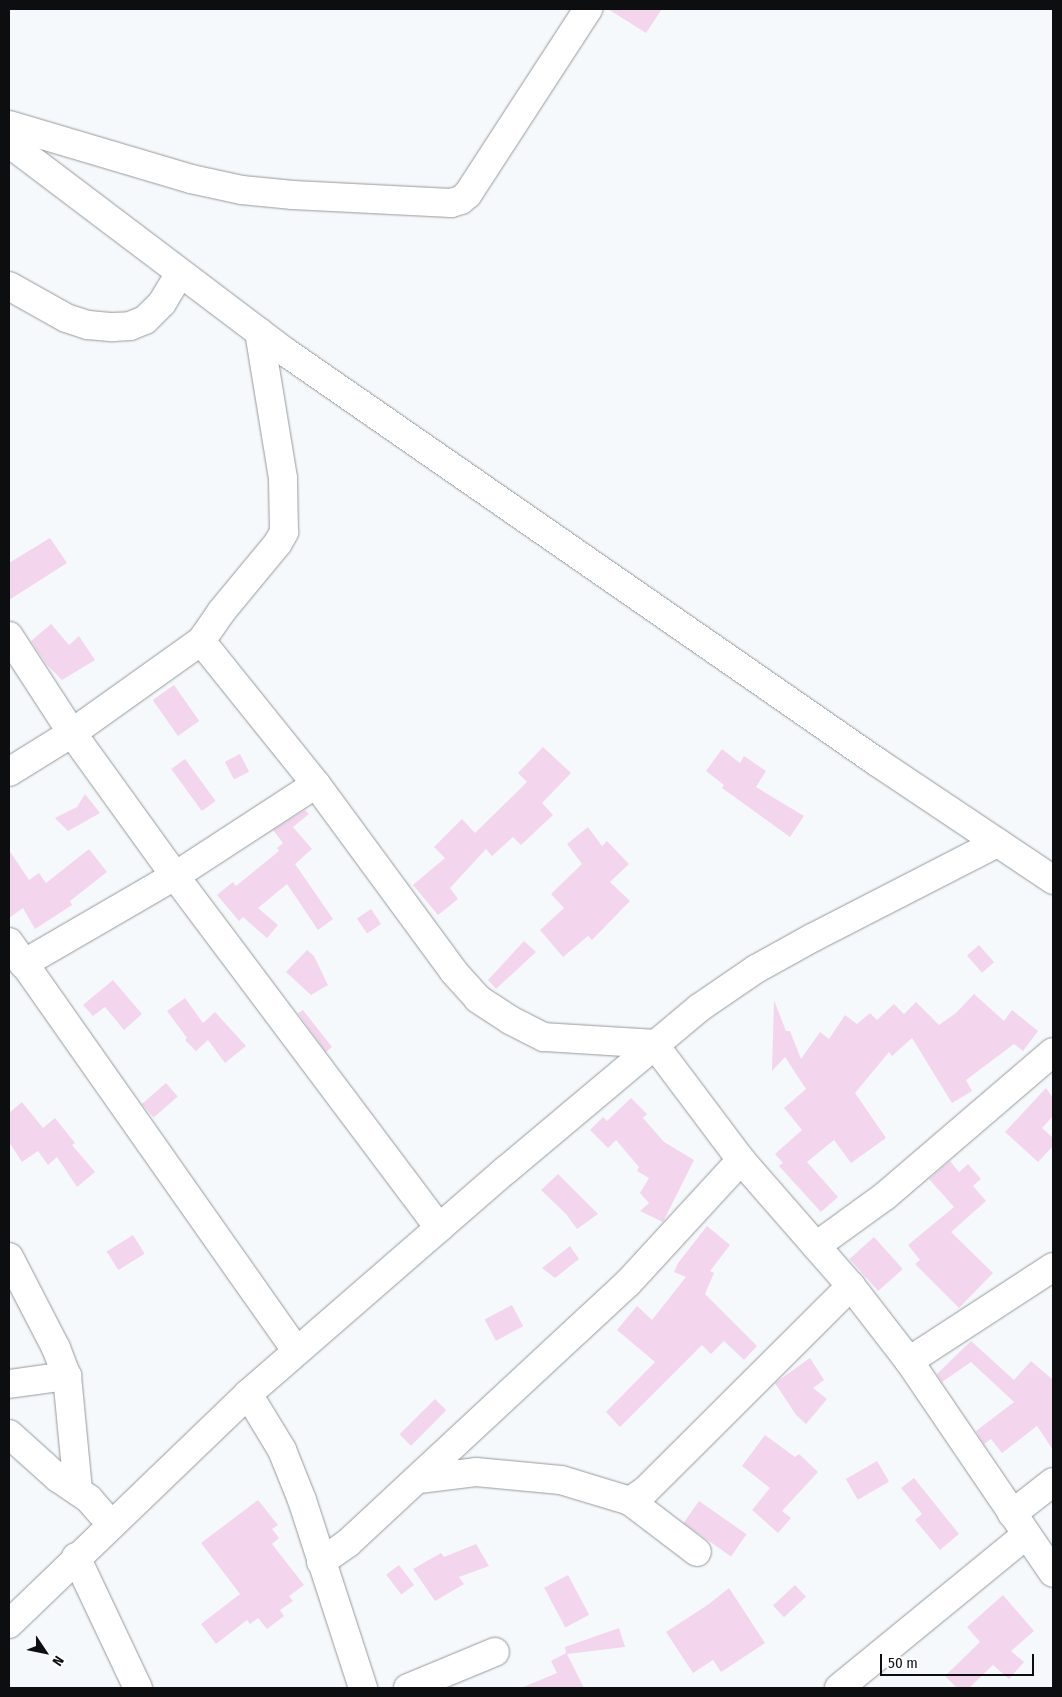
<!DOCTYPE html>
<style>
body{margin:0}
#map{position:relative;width:1062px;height:1697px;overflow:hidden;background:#f6f9fc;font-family:"Fira Sans Condensed",sans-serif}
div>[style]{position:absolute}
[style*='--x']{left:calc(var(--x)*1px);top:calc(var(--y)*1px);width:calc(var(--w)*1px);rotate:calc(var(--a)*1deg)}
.building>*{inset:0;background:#f3d5ed;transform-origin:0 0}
.roads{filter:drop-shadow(0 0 1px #96999c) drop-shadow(0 0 1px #96999c)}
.minor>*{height:28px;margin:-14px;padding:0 14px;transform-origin:14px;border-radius:14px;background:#fff}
span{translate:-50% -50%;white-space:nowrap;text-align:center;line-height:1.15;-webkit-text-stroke:4px #fff;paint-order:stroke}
.frame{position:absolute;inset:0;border:10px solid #0d0e0f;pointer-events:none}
.north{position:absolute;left:20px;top:1627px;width:50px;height:50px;-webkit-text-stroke:4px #fff;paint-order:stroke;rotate:124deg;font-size:14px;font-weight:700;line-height:20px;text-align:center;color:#0d0e0f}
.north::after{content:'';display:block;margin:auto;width:18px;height:22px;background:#0d0e0f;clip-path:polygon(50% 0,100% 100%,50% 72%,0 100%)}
.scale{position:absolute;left:880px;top:1654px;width:154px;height:22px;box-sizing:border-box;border:2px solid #0d0e0f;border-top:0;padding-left:6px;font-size:15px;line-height:18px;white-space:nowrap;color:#0d0e0f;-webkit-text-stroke:4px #fff;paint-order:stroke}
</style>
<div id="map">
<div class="building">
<div style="clip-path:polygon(608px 9px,662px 9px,646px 33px)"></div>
<div style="clip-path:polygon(50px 538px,67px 563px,9px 600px,9px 563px)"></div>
<div style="clip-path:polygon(51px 624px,69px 645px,79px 636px,95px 660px,62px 680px,47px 665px,31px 641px)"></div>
<div style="left:174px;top:685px;width:44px;height:26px;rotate:55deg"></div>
<div style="clip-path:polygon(543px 747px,571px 773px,542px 803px,553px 815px,521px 845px,513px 837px,492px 856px,486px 849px,450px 888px,458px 899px,438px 915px,413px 885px,445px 858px,434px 847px,462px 819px,475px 833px,527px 782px,518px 773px)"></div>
<div style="clip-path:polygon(722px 749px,740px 763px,744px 756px,766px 771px,756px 787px,804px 816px,790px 837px,722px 788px,724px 785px,706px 771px)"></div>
<div style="left:240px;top:754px;width:20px;height:17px;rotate:63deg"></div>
<div style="left:185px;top:759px;width:52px;height:17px;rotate:54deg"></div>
<div style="clip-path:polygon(85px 794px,100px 813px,68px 831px,55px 818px,77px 807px)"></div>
<div style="clip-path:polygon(305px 810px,309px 814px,293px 827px,312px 849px,295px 864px,333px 919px,318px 930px,287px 884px,258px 908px,278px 925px,267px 938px,243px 917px,239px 921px,217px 895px,233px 882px,236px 886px,279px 851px,277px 848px,283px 843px,273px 830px)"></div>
<div style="clip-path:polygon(588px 827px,602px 846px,607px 841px,629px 864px,610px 882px,630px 901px,592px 940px,588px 936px,563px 957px,540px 930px,564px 908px,551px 894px,582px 864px,567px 844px)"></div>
<div style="clip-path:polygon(89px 849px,107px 872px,70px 901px,72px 905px,35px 929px,23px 908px,9px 918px,9px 850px,29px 880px,39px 873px,46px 883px)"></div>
<div style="left:371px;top:909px;width:18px;height:17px;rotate:56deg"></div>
<div style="clip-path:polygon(524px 941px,536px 952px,496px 989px,488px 980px)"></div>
<div style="left:979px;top:945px;width:23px;height:16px;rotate:49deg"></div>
<div style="clip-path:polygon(307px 950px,314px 956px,328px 985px,311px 995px,286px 972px)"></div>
<div style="clip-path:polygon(113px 980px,142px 1014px,124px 1030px,105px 1007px,93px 1016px,83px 1005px)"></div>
<div style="clip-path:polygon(974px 994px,1004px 1021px,1012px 1010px,1038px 1031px,1023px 1051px,1014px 1044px,966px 1080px,972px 1091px,952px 1103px,912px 1038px,892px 1056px,889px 1052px,855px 1093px,886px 1138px,851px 1163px,834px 1140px,807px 1162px,838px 1197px,821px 1212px,779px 1166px,783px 1163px,775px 1154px,802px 1130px,784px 1108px,806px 1089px,785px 1057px,772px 1071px,774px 1000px,786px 1031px,790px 1031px,801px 1059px,820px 1032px,829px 1039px,845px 1015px,857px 1024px,870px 1013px,877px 1020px,894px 1004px,904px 1014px,916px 1002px,939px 1025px,956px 1013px)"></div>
<div style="clip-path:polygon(185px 998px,203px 1023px,215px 1012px,246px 1046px,225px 1063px,208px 1040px,196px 1051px,185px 1040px,187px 1038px,167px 1011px)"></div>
<div style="clip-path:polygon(303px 1010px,332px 1047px,326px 1052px,298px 1013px)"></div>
<div style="left:166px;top:1083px;width:18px;height:32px;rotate:49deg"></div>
<div style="clip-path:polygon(1046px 1088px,1053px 1098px,1053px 1116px,1042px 1128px,1053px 1138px,1053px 1146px,1038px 1162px,1005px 1132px)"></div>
<div style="clip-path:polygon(631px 1098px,647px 1114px,643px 1118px,664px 1142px,694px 1160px,663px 1222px,640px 1211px,649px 1203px,640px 1193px,649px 1178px,637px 1171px,639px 1167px,616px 1140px,608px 1148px,590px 1130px,603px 1117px,607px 1121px)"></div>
<div style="clip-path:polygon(22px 1102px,43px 1128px,55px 1118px,75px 1143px,72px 1145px,95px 1172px,77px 1187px,57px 1157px,48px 1165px,38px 1151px,22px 1162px,9px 1142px,9px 1113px)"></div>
<div style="clip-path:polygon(950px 1161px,959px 1172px,968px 1164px,981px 1179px,973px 1186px,986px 1201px,951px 1232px,993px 1273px,959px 1308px,915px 1264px,920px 1260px,908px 1245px,954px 1207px,929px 1179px)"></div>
<div style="clip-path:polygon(558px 1174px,598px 1214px,577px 1229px,566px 1214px,541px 1190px)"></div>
<div style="clip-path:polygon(707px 1226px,730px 1245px,710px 1271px,714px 1273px,705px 1294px,757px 1346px,744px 1360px,724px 1341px,711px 1354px,702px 1345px,620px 1427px,606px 1412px,655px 1362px,617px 1330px,637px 1306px,652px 1320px,686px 1277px,674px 1272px,678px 1263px)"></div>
<div style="left:133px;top:1235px;width:22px;height:31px;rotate:58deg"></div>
<div style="left:874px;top:1237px;width:43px;height:33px;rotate:48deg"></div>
<div style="clip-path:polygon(570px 1246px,579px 1259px,555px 1278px,542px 1268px)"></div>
<div style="left:512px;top:1305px;width:24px;height:31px;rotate:62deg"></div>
<div style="clip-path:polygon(971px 1341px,1014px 1380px,1031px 1361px,1053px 1380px,1053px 1450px,1037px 1426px,1002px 1453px,991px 1439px,984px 1444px,976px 1431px,1014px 1402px,971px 1362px,942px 1382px,937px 1374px)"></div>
<div style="clip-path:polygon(810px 1358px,824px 1380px,813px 1388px,827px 1399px,806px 1424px,796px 1415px,775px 1383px)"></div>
<div style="left:435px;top:1399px;width:16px;height:50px;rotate:45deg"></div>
<div style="clip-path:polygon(765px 1435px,795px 1457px,799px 1454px,818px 1472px,782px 1511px,791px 1518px,778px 1533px,752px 1510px,770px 1488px,742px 1466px)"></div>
<div style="left:877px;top:1461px;width:24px;height:36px;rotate:60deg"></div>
<div style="clip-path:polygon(914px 1478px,959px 1534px,940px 1550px,915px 1520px,922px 1514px,901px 1488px)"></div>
<div style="clip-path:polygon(258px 1500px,278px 1525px,272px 1529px,279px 1538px,272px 1544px,304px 1585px,289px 1596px,293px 1601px,280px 1610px,284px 1616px,267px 1629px,258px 1618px,250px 1624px,247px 1620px,216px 1644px,201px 1624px,240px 1594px,201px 1543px)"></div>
<div style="left:699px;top:1501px;width:58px;height:27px;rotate:35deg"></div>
<div style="clip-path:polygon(476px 1544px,489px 1566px,459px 1577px,464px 1584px,435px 1601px,413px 1569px,441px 1553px,444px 1557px)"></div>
<div style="left:399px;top:1565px;width:25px;height:16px;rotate:53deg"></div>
<div style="left:568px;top:1575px;width:45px;height:27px;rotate:62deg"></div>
<div style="left:795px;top:1585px;width:16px;height:30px;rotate:47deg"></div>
<div style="clip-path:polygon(729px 1588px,765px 1643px,721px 1672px,713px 1660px,693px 1673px,666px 1632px,709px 1604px)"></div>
<div style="clip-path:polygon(1003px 1595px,1034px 1631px,1011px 1651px,1024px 1662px,1009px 1679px,993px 1665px,969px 1688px,957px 1688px,945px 1676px,980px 1642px,967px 1627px)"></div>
<div style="clip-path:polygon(619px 1628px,625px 1647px,567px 1654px,584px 1688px,521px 1688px,557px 1673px,551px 1661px,566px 1653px,565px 1647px)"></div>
</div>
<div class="roads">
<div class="minor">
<div style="--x:9;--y:125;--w:190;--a:16.5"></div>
<div style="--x:191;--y:179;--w:52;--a:12.2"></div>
<div style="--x:242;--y:190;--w:51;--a:5.6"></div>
<div style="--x:293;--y:195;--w:158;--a:2.9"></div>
<div style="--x:451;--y:203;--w:10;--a:-17"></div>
<div style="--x:461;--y:200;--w:9;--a:-41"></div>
<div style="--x:468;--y:194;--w:221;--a:-57"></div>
<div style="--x:9;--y:143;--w:348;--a:37.1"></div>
<div style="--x:287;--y:353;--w:718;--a:34.73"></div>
<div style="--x:877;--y:762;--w:212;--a:33.8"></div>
<div style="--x:9;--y:286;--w:65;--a:29.3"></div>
<div style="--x:66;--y:318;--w:23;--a:18"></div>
<div style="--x:88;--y:325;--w:25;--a:5"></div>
<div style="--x:113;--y:327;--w:17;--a:-3"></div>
<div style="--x:130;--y:326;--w:16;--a:-22"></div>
<div style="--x:145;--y:320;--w:24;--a:-45"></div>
<div style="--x:162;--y:303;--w:35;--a:-59"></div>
<div style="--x:9;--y:636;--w:116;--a:57"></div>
<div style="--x:72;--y:733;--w:176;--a:54.2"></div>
<div style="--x:175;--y:876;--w:440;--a:53.1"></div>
<div style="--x:201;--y:641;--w:35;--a:-55"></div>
<div style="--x:221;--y:612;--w:89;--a:-50.4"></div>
<div style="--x:278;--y:543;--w:13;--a:-61"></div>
<div style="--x:284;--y:532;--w:54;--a:-91.1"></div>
<div style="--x:283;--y:478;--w:148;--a:-99.3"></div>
<div style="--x:9;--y:772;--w:74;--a:-31.8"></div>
<div style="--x:72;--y:733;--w:158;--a:-35.5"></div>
<div style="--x:201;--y:641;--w:184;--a:51.2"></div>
<div style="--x:316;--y:784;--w:233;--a:53.7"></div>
<div style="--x:454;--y:972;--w:36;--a:48"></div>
<div style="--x:478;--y:999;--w:38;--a:33"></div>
<div style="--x:510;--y:1020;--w:38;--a:27"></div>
<div style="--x:544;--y:1037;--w:110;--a:3.6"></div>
<div style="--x:654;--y:1044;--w:145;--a:53.1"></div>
<div style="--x:741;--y:1160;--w:167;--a:48.9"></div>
<div style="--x:851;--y:1286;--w:95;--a:52.3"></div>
<div style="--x:909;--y:1361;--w:256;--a:55.8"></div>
<div style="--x:9;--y:942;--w:500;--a:54.9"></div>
<div style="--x:23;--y:964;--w:176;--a:-30.1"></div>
<div style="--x:175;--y:876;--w:168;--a:-33.1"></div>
<div style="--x:816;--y:1246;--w:85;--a:-35.9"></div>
<div style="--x:885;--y:1196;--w:221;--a:-40.6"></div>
<div style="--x:9;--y:1257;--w:102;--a:62.7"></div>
<div style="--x:56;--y:1348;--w:30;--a:69"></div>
<div style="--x:67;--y:1376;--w:116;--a:84.5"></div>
<div style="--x:909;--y:1361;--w:172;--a:-33.1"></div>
<div style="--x:9;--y:1384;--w:59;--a:-7.9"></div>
<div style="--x:248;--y:1394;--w:66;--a:58.7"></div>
<div style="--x:282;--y:1450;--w:54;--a:68.2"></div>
<div style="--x:302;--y:1500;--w:198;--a:72"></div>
<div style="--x:9;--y:1434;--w:66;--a:41.9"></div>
<div style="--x:58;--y:1478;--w:37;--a:34"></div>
<div style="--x:89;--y:1499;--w:33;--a:49"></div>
<div style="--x:419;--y:1479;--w:57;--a:-7"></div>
<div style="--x:476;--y:1472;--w:85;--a:5.4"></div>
<div style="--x:561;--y:1480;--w:72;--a:16.9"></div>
<div style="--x:630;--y:1501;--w:84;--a:37.3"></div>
<div style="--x:630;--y:1501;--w:18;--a:-34"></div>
<div style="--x:645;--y:1491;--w:291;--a:-44.9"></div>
<div style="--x:1012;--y:1514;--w:52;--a:-38"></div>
<div style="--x:76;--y:1557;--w:145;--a:64.7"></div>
<div style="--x:321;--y:1562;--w:33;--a:-35"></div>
<div style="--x:348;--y:1543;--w:382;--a:-42.9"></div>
<div style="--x:628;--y:1283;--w:167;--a:-47.4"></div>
<div style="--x:9;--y:1624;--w:332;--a:-43.9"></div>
<div style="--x:248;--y:1394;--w:342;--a:-41"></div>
<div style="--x:506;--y:1170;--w:252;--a:-40"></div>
<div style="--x:699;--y:1008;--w:69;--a:-34.4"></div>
<div style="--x:756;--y:969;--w:66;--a:-28.9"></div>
<div style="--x:814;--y:937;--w:206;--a:-27.2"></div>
<div style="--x:408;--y:1688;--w:94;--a:-22.5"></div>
<div style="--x:839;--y:1688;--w:242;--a:-39.3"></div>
</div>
</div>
<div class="frame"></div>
<div class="north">N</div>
<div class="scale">50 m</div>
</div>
